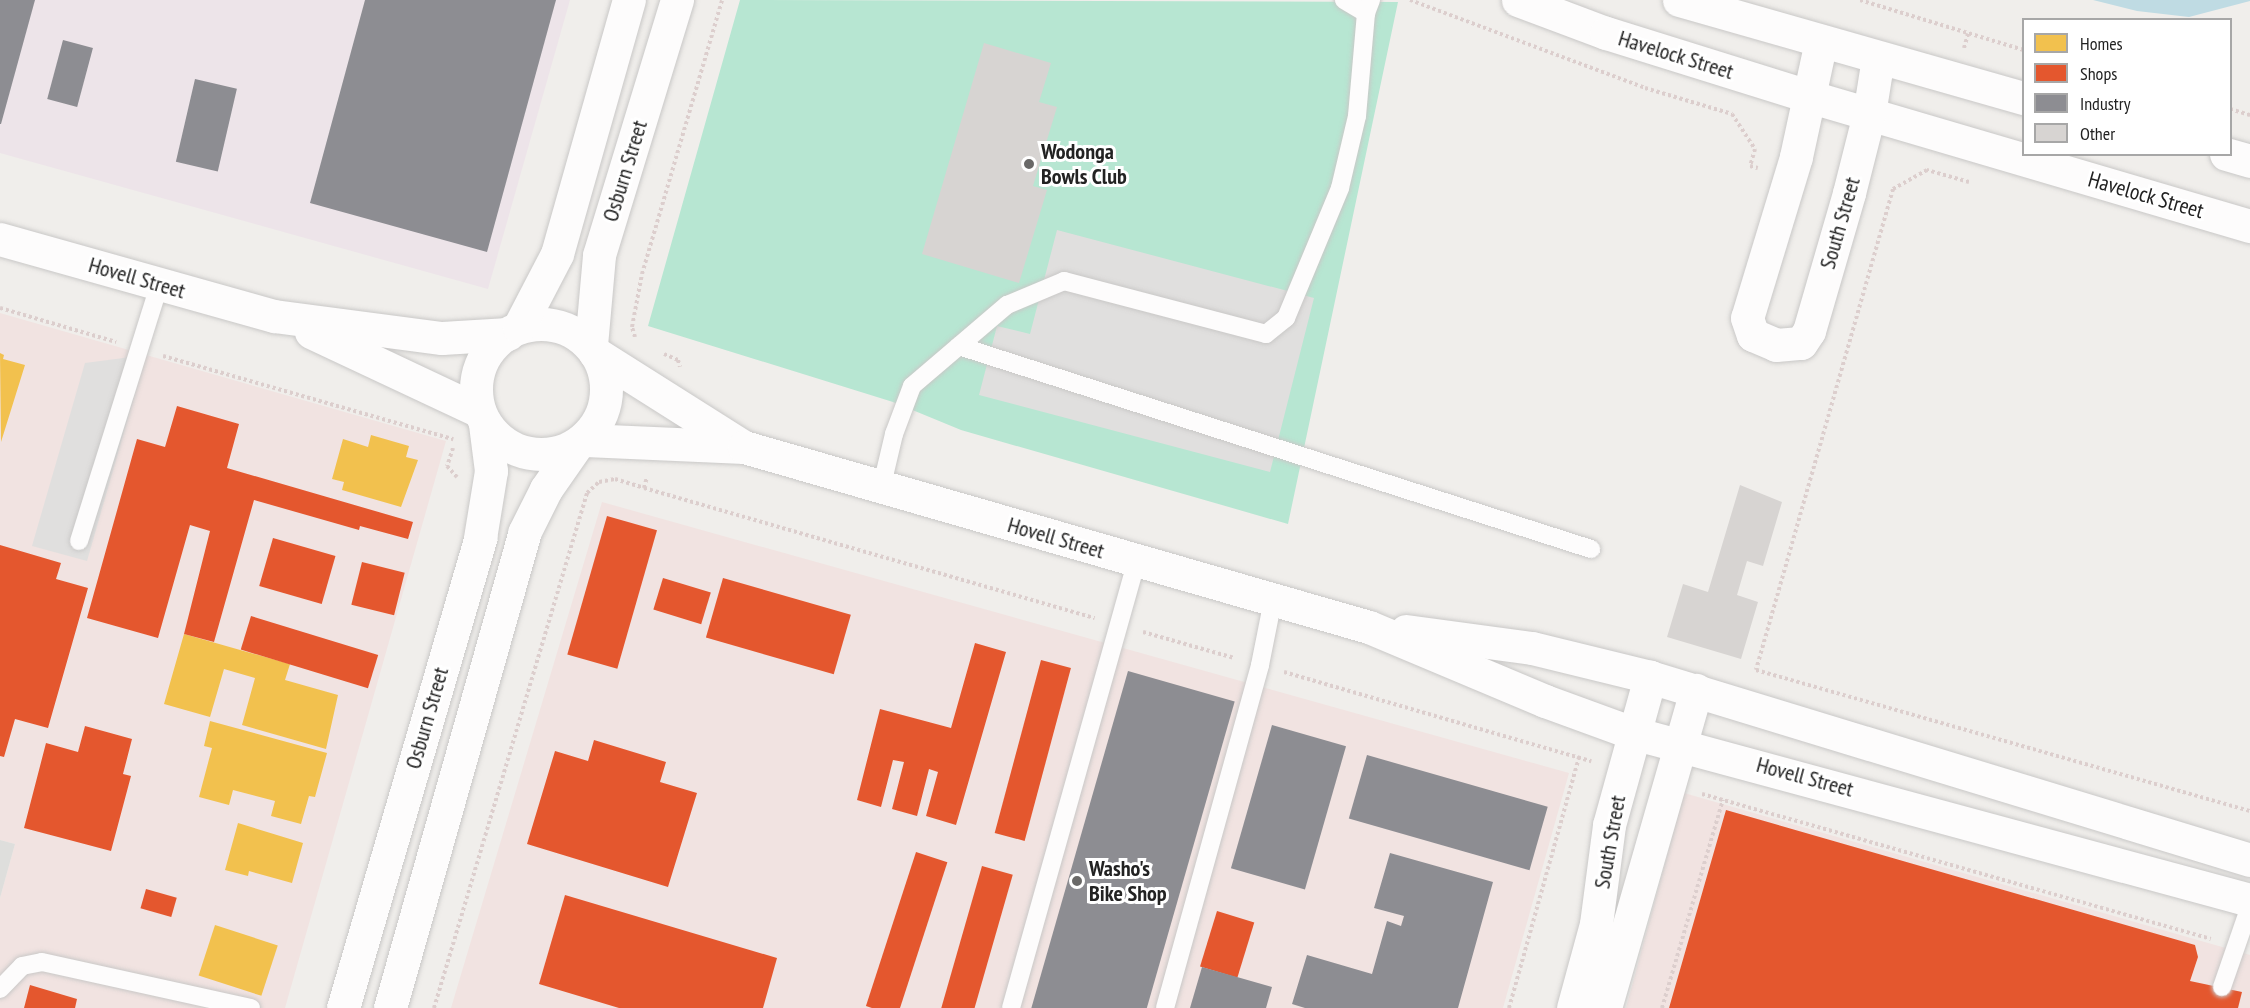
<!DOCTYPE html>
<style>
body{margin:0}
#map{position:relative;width:2250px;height:1008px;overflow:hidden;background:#f0eeeb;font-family:"PT Sans Narrow",sans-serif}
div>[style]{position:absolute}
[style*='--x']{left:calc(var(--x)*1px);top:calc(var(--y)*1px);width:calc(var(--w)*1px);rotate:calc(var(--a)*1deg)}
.commercial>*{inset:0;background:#f1e3e1}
.industrial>*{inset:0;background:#ede4e9}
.religious>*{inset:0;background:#dededc}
.pitch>*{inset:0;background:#b7e6d2}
.parking>*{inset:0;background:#e0dfde}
.water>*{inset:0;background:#bfdbe3}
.homes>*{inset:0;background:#f2c14e;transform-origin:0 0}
.shops>*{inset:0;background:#e4572e;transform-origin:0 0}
.industry>*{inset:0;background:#8d8d92;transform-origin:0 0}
.building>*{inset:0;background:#d7d4d2}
.path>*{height:4px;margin-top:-2px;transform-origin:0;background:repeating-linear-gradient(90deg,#dccecd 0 3px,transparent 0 6px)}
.roads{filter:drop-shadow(0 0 2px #c9c8c7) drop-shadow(0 0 2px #c9c8c7)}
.service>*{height:18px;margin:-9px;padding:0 9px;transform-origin:9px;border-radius:9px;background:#fdfcfc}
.minor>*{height:33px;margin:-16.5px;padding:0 16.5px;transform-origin:16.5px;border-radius:16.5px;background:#fdfcfc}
.tertiary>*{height:33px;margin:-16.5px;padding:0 16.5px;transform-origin:16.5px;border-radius:16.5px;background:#fdfcfc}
.tertiary>.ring{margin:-16.5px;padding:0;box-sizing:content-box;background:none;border:33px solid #fdfcfc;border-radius:50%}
.dots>*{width:16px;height:16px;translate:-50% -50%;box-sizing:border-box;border:3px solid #fff;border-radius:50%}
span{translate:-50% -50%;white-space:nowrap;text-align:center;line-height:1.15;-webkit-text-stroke:6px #fff;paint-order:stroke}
.street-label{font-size:22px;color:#222}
.poi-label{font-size:22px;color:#222;font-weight:700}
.left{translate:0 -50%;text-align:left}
.legend{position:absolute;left:2022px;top:18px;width:210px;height:138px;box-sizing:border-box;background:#fff;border:2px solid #a7a7a7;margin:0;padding:8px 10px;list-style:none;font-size:18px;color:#222}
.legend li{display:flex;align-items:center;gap:12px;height:30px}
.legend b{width:30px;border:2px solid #a7a7a7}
</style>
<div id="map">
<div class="commercial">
<div style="clip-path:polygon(0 313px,446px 441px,285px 1008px,0 1008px,0 898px,15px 844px,0 840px)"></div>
<div style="clip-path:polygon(602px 502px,1569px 773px,1503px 1008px,451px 1008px)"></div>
<div style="clip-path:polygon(1684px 793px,2250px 955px,2250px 1008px,1626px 1008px)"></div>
</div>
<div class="industrial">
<div style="clip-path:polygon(0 0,570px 0,488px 289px,0 153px)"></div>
</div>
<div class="religious">
<div style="clip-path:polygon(0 840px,15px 844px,0 898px)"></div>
</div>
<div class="pitch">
<div style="clip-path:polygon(740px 0,1398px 2px,1288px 524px,961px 430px,893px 402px,648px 326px)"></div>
</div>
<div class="parking">
<div style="clip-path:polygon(1057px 230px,1314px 298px,1270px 472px,979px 395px,997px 326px,1030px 334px)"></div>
<div style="clip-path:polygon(131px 357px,144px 362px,87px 561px,32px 546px,85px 363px)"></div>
</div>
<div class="water">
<div style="clip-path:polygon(2093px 0,2250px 0,2250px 1px,2189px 17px,2137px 11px)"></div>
</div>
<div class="homes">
<div style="clip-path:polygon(0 353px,4px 355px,3px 359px,25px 365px,1px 442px)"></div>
<div style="clip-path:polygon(371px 435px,409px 446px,406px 457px,418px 460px,401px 507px,342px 490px,344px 482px,332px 479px,343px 439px,368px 447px)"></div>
<div style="clip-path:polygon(184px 634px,290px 664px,285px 680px,338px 695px,326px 749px,242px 725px,255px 678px,224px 669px,210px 717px,164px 704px)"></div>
<div style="clip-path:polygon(210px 721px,327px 753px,315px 797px,309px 796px,301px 824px,271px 816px,275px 801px,233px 790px,229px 805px,199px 797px,212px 748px,204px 746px)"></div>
<div style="clip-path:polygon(238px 823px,303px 843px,292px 883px,249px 871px,248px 876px,225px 870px)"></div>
<div style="left:215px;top:925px;width:66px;height:53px;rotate:18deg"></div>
</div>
<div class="shops">
<div style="clip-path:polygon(177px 406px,239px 424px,227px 468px,413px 522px,408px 539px,360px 526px,359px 530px,254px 500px,214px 642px,184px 634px,210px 531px,190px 525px,158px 638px,87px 618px,137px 439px,165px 447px)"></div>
<div style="left:607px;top:516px;width:52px;height:144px;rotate:16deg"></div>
<div style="left:273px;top:538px;width:65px;height:50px;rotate:16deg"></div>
<div style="clip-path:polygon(0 545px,61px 563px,56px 579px,88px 588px,48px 728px,15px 719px,4px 757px,0 756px)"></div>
<div style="left:362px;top:562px;width:44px;height:44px;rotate:14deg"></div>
<div style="left:663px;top:578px;width:50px;height:33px;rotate:17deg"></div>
<div style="left:723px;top:578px;width:133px;height:62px;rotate:16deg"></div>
<div style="left:251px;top:616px;width:133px;height:35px;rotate:17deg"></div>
<div style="clip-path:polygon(975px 643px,1006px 652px,956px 825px,926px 816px,938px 772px,929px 769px,917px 816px,892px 809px,904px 762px,893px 760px,881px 807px,857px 800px,880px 709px,951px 728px)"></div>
<div style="left:1041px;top:660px;width:31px;height:179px;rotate:15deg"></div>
<div style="clip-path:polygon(85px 726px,132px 739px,123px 774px,131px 776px,111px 851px,24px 828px,46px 743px,78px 752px)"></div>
<div style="clip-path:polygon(594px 740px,666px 762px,660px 782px,697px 793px,668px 887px,527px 844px,555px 751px,588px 761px)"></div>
<div style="clip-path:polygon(1726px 810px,2195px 945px,2198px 957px,2190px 981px,2242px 992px,2238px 1008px,1669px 1008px)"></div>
<div style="left:916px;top:852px;width:33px;height:162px;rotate:18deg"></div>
<div style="left:982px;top:866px;width:32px;height:148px;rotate:16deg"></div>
<div style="left:146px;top:889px;width:32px;height:20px;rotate:16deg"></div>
<div style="clip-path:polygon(565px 895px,777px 958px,763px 1008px,619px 1008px,539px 984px)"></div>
<div style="left:1217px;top:911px;width:39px;height:58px;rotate:17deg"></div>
<div style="clip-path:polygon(30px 985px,77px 999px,75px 1008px,24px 1008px)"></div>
</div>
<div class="industry">
<div style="clip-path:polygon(0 0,35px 0,1px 124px,0 124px)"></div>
<div style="clip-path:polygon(365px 0,556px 0,487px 252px,310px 203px)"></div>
<div style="left:63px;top:40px;width:31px;height:61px;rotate:15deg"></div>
<div style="left:195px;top:79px;width:43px;height:85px;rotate:13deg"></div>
<div style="left:1128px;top:671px;width:111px;height:351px;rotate:16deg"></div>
<div style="left:1272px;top:725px;width:77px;height:149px;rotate:16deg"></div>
<div style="left:1367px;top:755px;width:188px;height:66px;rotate:16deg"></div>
<div style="clip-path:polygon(1390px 853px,1493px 882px,1458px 1008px,1305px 1008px,1292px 1004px,1307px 955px,1372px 974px,1387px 921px,1401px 926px,1404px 916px,1374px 908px)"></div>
<div style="clip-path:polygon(1202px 967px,1272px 987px,1266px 1008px,1190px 1008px)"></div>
</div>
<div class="building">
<div style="clip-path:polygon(984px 43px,1051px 63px,1039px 102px,1057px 107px,1033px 186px,1047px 190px,1019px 283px,922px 254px)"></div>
<div style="clip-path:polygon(1740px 485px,1782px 502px,1763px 566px,1747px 561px,1737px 595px,1758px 602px,1741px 659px,1667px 637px,1683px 584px,1708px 592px)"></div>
</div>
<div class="path">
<div style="--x:1410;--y:0;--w:251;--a:20.5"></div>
<div style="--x:1645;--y:88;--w:91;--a:16.6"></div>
<div style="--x:1732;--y:114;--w:42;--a:56.7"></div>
<div style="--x:1755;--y:149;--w:18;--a:106"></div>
<div style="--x:1750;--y:166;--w:8;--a:14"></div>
<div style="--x:1860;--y:0;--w:171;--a:17"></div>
<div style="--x:1964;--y:48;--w:15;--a:-74"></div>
<div style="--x:2230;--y:109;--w:21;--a:17"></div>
<div style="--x:1969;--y:182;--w:44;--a:-164.1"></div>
<div style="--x:1927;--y:170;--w:39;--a:151"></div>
<div style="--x:1893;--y:189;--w:500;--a:105.9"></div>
<div style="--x:1756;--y:670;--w:514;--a:15.93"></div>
<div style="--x:0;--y:308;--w:121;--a:16.3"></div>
<div style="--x:635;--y:337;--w:10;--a:-107"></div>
<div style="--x:632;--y:327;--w:54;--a:-79.3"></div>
<div style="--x:642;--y:274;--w:285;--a:-73.7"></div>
<div style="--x:664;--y:354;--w:15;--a:23"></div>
<div style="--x:678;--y:360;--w:7;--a:74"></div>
<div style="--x:163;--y:356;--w:302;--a:16"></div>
<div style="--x:453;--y:448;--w:19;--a:108"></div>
<div style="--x:447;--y:466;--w:15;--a:48"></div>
<div style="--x:644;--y:488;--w:469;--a:16.1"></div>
<div style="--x:1143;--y:632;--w:95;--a:15.9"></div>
<div style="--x:1284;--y:672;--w:320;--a:16.2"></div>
<div style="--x:1702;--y:794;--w:529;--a:15.9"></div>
<div style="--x:434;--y:1008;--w:537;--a:-73.45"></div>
<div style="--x:587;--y:493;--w:16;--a:-43"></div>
<div style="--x:599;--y:482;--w:16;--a:-11"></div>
<div style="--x:615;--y:479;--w:30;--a:17"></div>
<div style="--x:644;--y:488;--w:11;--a:-75"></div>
<div style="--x:1509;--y:1008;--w:261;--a:-74.4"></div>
<div style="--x:1662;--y:1008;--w:217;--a:-73.7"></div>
</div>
<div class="roads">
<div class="service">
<div style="--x:1344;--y:0;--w:26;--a:31"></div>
<div style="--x:1366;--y:13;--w:14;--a:-69"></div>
<div style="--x:959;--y:346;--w:664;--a:17.81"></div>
<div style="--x:881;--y:489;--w:57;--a:-76.7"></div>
<div style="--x:894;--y:434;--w:51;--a:-69.4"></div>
<div style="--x:912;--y:386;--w:125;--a:-40.5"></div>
<div style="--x:1007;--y:305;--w:62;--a:-22.8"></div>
<div style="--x:1064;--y:281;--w:209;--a:14.7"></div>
<div style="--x:1266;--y:334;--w:26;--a:-39"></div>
<div style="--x:1286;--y:318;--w:141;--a:-67.4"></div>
<div style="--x:1340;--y:188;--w:74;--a:-76.7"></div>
<div style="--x:1357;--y:116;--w:103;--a:-85"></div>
<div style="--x:79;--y:541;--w:268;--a:-72.6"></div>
<div style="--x:2222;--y:987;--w:86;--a:-70.9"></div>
<div style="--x:0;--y:989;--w:32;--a:-46"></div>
<div style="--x:22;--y:966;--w:20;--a:-11"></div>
<div style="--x:42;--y:962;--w:214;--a:12.4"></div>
<div style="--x:1011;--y:1008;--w:464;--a:-74.3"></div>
<div style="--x:1165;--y:1008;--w:356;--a:-74.5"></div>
<div style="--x:1260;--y:665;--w:66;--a:-78.7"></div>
</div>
<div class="minor">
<div style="--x:0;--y:239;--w:285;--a:15.7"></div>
<div style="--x:274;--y:316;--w:169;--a:7.5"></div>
<div style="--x:442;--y:338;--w:66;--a:-3.5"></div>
<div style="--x:311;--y:332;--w:186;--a:25.2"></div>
</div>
<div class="tertiary">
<div style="--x:1518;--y:0;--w:94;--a:20.6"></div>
<div style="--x:1606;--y:33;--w:212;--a:17.3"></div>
<div style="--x:1808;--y:96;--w:461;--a:16.4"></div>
<div style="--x:1679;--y:0;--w:359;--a:15.9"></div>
<div style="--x:1821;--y:41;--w:119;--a:102.2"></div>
<div style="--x:1796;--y:157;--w:168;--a:106.9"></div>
<div style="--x:1747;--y:318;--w:18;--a:71"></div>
<div style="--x:1753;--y:335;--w:25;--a:23"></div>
<div style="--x:1776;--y:345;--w:25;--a:-5"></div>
<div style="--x:1801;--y:343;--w:14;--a:-56"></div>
<div style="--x:1809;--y:331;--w:144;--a:-73.8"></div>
<div style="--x:1849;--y:193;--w:81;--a:-75.8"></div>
<div style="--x:1869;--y:114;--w:57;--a:-80.9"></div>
<div style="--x:2226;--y:154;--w:25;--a:16"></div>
<div class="ring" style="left:476px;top:324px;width:97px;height:97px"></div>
<div style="--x:519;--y:327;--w:82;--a:-62.5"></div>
<div style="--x:557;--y:254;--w:264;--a:-74.2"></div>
<div style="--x:591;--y:345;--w:90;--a:-84.9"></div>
<div style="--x:599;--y:255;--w:267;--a:-73"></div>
<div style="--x:595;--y:353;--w:174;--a:32.3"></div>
<div style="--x:585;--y:440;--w:159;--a:2.5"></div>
<div style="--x:744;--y:447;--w:650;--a:16.07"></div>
<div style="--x:1369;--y:627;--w:191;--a:22.8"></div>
<div style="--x:1545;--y:701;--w:94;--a:20"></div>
<div style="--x:1633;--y:733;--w:639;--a:15.15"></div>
<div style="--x:1406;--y:631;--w:127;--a:7.7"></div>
<div style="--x:1532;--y:648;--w:122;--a:13.8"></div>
<div style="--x:1650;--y:677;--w:627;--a:16.96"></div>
<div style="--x:343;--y:1008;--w:490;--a:-73.7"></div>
<div style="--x:480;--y:538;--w:68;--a:-80.7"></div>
<div style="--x:491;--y:471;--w:47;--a:-97.3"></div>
<div style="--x:390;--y:1008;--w:494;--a:-74.2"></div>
<div style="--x:524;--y:533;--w:49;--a:-63.4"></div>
<div style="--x:546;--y:489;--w:52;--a:-55.1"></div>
<div style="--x:1573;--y:1008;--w:87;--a:-74.7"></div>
<div style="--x:1596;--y:924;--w:100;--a:-82.5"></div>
<div style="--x:1609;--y:825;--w:154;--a:-74.5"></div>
<div style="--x:1605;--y:1008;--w:331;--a:-74"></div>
</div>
</div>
<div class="dots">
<div style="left:1029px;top:164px;background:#6a6968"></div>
<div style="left:1077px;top:881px;background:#6a6968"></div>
</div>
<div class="street-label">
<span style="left:1676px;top:55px;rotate:17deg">Havelock Street</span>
<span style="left:625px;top:171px;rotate:-73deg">Osburn Street</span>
<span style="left:2146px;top:195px;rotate:16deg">Havelock Street</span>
<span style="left:1840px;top:223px;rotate:-74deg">South Street</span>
<span style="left:137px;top:278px;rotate:16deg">Hovell Street</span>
<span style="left:1056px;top:538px;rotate:16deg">Hovell Street</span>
<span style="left:427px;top:718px;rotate:-74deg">Osburn Street</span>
<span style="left:1805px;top:777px;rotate:15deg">Hovell Street</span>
<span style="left:1610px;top:842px;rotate:-80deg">South Street</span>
</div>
<div class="poi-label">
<span class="left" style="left:1041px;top:164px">Wodonga<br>Bowls Club</span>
<span class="left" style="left:1089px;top:881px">Washo's<br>Bike Shop</span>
</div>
<ul class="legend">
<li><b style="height:16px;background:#f2c14e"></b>Homes</li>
<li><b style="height:16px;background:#e4572e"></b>Shops</li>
<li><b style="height:16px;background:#8d8d92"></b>Industry</li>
<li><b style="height:16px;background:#d7d4d2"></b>Other</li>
</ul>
</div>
